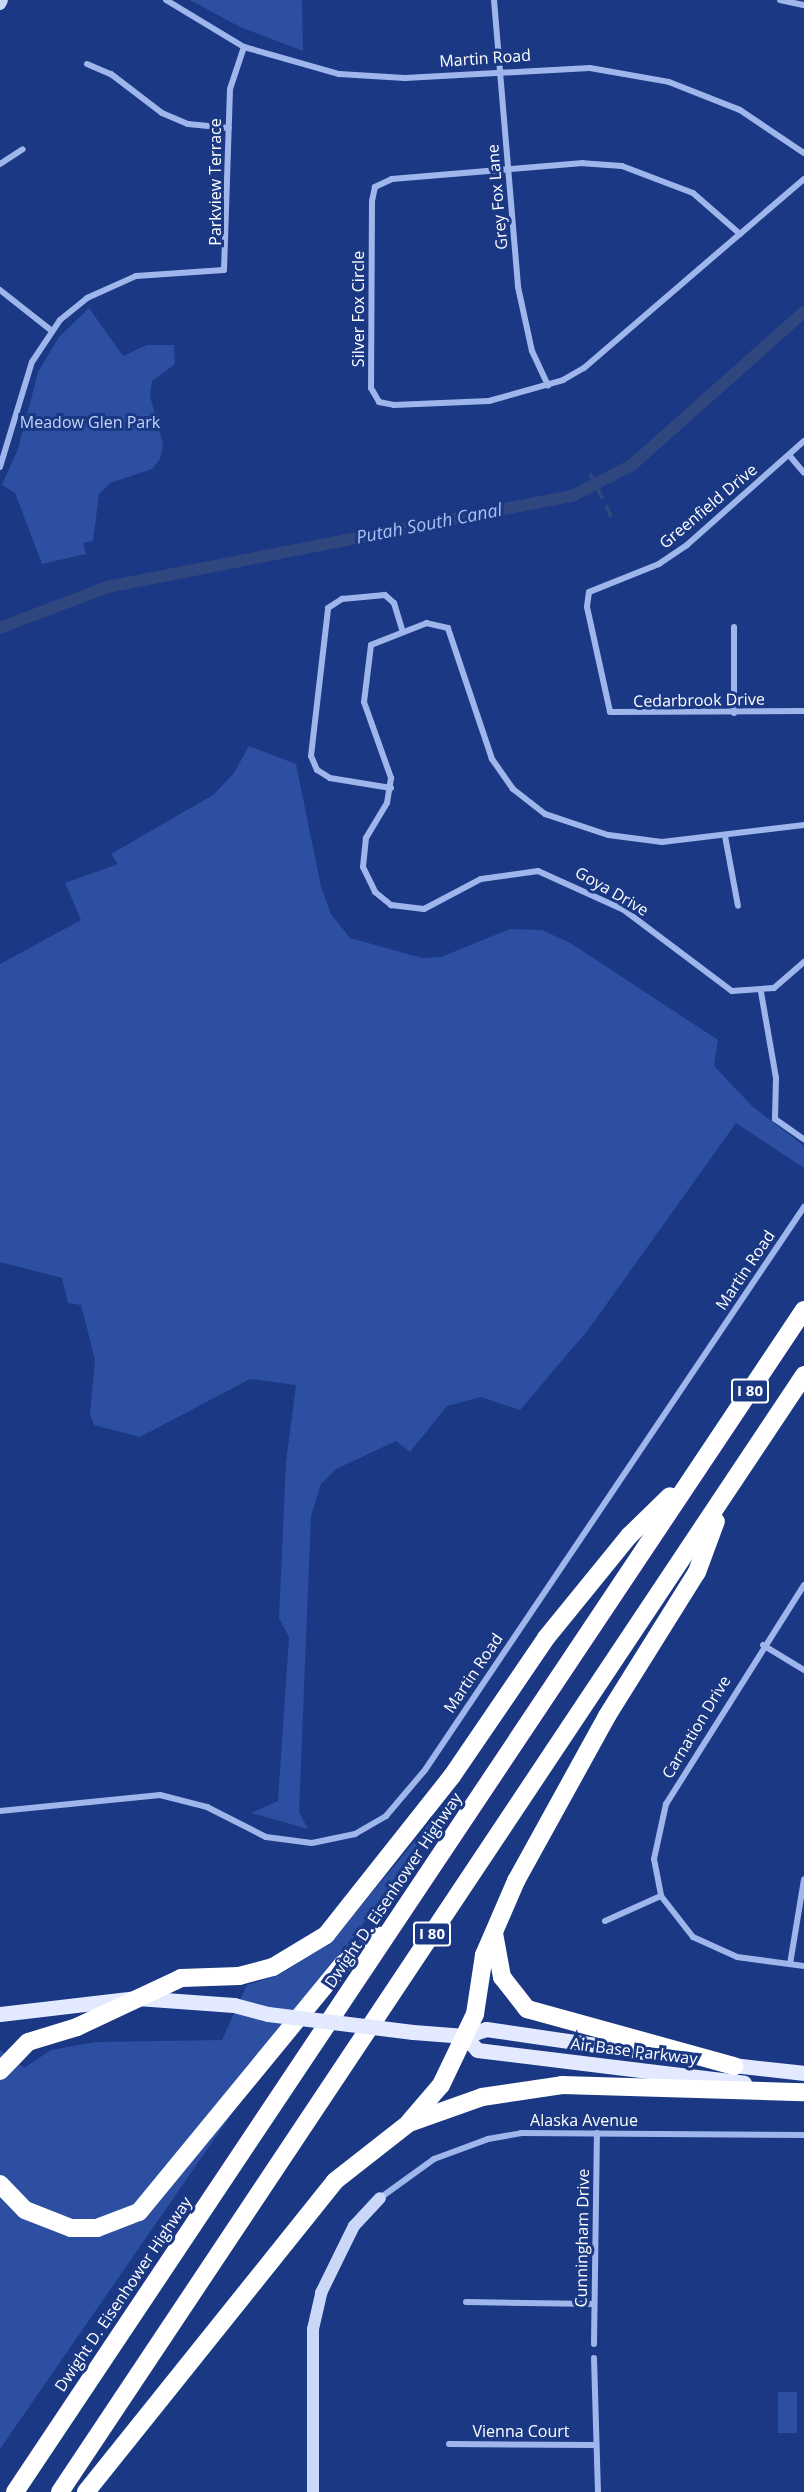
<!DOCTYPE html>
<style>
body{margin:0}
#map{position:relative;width:804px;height:2492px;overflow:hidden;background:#1a3883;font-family:"Open Sans",sans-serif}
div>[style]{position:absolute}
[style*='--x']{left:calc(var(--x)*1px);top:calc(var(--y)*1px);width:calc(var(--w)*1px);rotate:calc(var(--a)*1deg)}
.green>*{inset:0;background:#2c4fa2;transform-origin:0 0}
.stream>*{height:4px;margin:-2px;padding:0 2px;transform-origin:2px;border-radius:2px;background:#30467e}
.canal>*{height:12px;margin:-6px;padding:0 6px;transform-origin:6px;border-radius:6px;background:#30467e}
.street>*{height:6px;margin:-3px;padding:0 3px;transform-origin:3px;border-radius:3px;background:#9eb6eb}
.secondary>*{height:12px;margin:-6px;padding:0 6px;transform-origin:6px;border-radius:6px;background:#cad7f8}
.primary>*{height:15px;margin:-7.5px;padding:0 7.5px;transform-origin:7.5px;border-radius:7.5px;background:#e3e9ff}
.highway>*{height:18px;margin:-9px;padding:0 9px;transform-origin:9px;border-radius:9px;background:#fff}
.primary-bridge>*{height:15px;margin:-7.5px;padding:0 7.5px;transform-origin:7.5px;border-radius:7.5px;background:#e3e9ff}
span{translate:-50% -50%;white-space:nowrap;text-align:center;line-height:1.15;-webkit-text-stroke:6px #1a3883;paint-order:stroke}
.shield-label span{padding:2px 4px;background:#1a3883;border:2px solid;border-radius:4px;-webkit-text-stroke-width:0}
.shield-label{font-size:15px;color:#fff;font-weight:700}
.street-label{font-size:16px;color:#fff}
.park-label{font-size:16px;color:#c3d3f8}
.water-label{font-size:18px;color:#aac0f3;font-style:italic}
</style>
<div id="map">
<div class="green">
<div style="clip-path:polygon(190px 0,302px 0,303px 51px,240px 27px)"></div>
<div style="clip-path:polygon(89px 308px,123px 356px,147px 345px,174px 345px,175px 364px,152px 381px,150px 396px,163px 444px,160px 459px,152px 469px,110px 483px,99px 494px,93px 541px,83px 543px,86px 554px,42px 564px,15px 493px,2px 485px,18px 449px,38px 372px,59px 337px)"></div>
<div style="clip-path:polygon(249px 746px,296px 764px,321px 887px,331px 914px,350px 938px,422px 958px,441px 957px,510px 929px,542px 930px,572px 944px,718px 1040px,714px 1066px,752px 1106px,804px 1146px,804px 1168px,736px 1123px,588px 1330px,520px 1410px,481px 1397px,447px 1406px,410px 1452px,396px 1441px,336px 1469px,321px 1484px,311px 1516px,299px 1812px,308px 1829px,251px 1813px,278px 1801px,289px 1637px,279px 1618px,286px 1462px,296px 1385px,250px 1379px,140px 1437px,94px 1425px,90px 1414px,95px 1360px,81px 1305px,68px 1303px,62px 1278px,0 1262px,0 964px,81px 920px,65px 883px,118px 864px,111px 854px,213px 795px,234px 773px)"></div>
<div style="clip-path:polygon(448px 1801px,0 2449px,0 2050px,24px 2068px,51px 2050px,95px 2042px,222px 2040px,247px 1985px,279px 1975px,331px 1942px)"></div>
<div style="left:778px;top:2392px;width:19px;height:41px"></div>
</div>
<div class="stream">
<div style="--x:591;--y:475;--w:25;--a:64"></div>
<div style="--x:607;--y:507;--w:9;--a:69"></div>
</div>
<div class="canal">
<div style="--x:0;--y:628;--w:115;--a:-21"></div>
<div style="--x:107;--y:587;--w:476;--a:-11.1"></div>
<div style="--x:574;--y:495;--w:65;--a:-27.3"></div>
<div style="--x:632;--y:465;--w:230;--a:-41.7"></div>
</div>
<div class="street">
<div style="--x:166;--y:0;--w:91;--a:31.1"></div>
<div style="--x:244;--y:47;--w:99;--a:15.9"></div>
<div style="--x:339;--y:74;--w:66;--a:3.5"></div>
<div style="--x:405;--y:78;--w:185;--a:-3.1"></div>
<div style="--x:590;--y:68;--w:80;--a:10"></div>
<div style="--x:669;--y:82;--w:76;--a:21.5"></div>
<div style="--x:740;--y:110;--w:77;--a:33.9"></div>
<div style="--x:494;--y:0;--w:288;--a:85.2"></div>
<div style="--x:518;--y:287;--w:66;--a:77.7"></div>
<div style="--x:532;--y:351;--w:38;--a:65"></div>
<div style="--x:780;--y:0;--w:25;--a:12"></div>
<div style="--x:87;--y:64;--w:26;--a:23"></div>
<div style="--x:111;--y:74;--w:64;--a:37.4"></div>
<div style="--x:162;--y:113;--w:28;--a:23"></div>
<div style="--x:188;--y:124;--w:41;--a:5.6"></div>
<div style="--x:0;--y:164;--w:27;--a:-33"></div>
<div style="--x:740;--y:234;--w:62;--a:-138.9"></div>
<div style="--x:693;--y:193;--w:76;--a:-159.2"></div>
<div style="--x:622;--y:166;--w:39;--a:-176"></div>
<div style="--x:583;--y:163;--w:192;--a:175.2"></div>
<div style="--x:392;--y:179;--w:19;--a:155"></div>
<div style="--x:375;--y:187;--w:14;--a:102"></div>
<div style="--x:372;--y:201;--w:187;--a:90.3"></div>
<div style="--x:371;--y:388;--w:16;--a:60"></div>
<div style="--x:379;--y:402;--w:15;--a:11"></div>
<div style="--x:394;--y:405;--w:95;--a:-2.4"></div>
<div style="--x:489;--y:401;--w:77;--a:-15.8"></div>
<div style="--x:563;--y:380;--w:24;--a:-30"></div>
<div style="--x:584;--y:368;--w:206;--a:-40.7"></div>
<div style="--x:740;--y:234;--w:84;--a:-40.7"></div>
<div style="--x:0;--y:290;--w:66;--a:38.3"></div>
<div style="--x:804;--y:441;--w:157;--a:138.4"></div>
<div style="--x:687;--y:545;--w:34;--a:146"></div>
<div style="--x:659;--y:564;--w:75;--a:158.2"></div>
<div style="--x:589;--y:592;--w:15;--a:98"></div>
<div style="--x:587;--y:607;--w:107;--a:77.6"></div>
<div style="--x:610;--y:712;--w:194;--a:-0.3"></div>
<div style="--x:789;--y:455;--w:23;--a:50"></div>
<div style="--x:0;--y:467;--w:110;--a:-73.1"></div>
<div style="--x:32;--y:362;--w:50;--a:-56.3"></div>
<div style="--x:60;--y:320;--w:35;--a:-39"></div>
<div style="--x:87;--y:298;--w:54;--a:-24.2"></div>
<div style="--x:136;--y:276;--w:88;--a:-3.9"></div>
<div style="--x:224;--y:270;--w:181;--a:-88.1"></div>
<div style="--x:230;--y:89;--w:44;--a:-71.6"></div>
<div style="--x:734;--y:627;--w:86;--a:90"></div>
<div style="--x:391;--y:788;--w:62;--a:-170.7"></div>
<div style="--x:330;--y:778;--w:15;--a:-148"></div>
<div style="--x:317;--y:770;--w:15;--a:-113"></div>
<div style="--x:311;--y:756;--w:149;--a:-83.4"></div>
<div style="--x:328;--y:608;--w:17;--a:-33"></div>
<div style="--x:342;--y:599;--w:43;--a:-5.3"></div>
<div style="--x:385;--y:595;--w:12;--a:42"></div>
<div style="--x:394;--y:603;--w:28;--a:73"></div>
<div style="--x:804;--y:825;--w:143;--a:173.2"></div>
<div style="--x:662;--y:842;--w:54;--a:-172.6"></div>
<div style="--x:608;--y:835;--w:66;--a:-161.6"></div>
<div style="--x:545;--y:814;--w:41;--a:-142"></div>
<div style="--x:513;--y:789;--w:37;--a:-125"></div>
<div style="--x:492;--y:759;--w:138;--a:-108.6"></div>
<div style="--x:448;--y:628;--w:22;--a:-167"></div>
<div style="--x:427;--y:623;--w:60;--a:158.6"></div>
<div style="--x:371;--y:645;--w:57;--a:97"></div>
<div style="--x:364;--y:702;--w:81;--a:70.4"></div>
<div style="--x:391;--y:778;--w:25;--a:99"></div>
<div style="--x:387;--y:803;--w:41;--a:121"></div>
<div style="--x:366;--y:838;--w:29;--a:96"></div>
<div style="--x:363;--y:867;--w:28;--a:64"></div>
<div style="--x:375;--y:892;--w:21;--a:39"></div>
<div style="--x:391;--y:905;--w:33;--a:7"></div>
<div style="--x:424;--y:909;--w:64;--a:-27.8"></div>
<div style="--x:481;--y:879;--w:58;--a:-8"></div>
<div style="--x:538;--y:871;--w:94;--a:24.4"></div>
<div style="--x:624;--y:910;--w:135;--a:36.9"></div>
<div style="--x:732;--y:991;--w:42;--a:-4.1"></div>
<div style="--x:774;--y:988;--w:40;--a:-41"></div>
<div style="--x:725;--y:836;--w:71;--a:79.5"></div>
<div style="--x:761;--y:992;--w:87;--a:80.1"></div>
<div style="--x:776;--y:1078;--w:41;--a:91.4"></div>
<div style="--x:775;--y:1119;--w:35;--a:35"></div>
<div style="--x:804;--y:1585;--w:259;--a:122.2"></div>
<div style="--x:666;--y:1804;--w:56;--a:102.3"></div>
<div style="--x:654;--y:1859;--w:38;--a:79"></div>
<div style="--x:661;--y:1896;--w:52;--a:52"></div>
<div style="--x:693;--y:1937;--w:48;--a:24.4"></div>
<div style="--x:737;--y:1957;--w:68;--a:7.7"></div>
<div style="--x:763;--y:1645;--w:48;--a:31.4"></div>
<div style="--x:0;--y:1811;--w:161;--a:-5.7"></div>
<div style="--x:160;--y:1795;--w:49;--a:14.3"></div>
<div style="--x:207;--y:1807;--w:66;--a:27"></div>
<div style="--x:266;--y:1837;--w:46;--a:7.4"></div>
<div style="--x:312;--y:1843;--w:44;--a:-11.8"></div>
<div style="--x:355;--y:1834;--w:36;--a:-30"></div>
<div style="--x:386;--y:1816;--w:60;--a:-49.7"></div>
<div style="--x:425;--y:1770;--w:679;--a:-56.05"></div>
<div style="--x:605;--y:1921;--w:61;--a:-24.1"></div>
<div style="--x:790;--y:1964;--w:86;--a:-80.6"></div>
<div style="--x:380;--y:2198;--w:67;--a:-35.8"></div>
<div style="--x:434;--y:2159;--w:58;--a:-20.3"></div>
<div style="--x:488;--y:2139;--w:34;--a:-10"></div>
<div style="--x:521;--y:2133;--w:283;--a:0.4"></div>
<div style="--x:466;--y:2302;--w:128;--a:0.9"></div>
<div style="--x:594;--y:2344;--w:211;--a:-89.2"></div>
<div style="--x:594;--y:2358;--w:134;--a:88.3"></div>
<div style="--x:449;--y:2444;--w:144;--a:0.4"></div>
</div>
<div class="secondary">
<div style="--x:0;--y:4;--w:4;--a:-63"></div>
<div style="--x:313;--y:2492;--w:163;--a:-90"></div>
<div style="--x:313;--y:2329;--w:37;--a:-77"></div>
<div style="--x:321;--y:2293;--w:75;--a:-63.8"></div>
<div style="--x:354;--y:2226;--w:38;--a:-47"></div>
</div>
<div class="primary">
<div style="--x:0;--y:2014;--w:138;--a:-6.7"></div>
<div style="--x:137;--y:1998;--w:97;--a:4.1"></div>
<div style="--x:234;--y:2005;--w:35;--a:15"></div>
<div style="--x:413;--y:2032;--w:52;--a:4.4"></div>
<div style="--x:465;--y:2036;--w:22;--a:-18"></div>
<div style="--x:486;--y:2029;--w:193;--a:8.3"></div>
<div style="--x:465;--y:2036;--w:18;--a:49"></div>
<div style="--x:477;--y:2050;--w:269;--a:7"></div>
<div style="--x:724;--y:2064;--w:81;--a:6.4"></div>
</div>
<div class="highway">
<div style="--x:494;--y:1933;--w:45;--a:79.7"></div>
<div style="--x:502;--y:1977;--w:41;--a:52"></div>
<div style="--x:527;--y:2009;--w:215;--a:15.4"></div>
<div style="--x:0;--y:2071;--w:40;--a:-46"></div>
<div style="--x:28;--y:2042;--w:51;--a:-17"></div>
<div style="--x:77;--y:2027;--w:115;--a:-25.2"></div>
<div style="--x:181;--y:1978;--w:58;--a:-2"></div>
<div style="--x:239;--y:1976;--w:35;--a:-15"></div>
<div style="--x:273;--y:1967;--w:62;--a:-31.1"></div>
<div style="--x:326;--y:1935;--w:203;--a:-51.6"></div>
<div style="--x:452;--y:1776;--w:167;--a:-55.7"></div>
<div style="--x:546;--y:1638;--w:132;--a:-50.9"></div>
<div style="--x:629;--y:1536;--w:57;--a:-44.3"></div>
<div style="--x:410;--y:2121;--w:48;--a:-49.3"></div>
<div style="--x:441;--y:2085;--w:79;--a:-64.4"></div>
<div style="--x:475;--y:2014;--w:60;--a:-81.3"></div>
<div style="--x:484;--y:1955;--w:81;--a:-66.6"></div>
<div style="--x:516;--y:1881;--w:188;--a:-61.1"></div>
<div style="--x:607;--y:1716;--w:170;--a:-58"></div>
<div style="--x:697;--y:1572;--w:54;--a:-69.6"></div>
<div style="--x:0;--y:2184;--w:36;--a:46"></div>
<div style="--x:25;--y:2210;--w:49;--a:21.4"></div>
<div style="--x:71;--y:2228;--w:26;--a:0"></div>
<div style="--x:97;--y:2228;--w:45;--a:-20.9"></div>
<div style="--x:139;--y:2212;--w:321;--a:-50.6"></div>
<div style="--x:343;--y:1964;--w:46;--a:-37.9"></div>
<div style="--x:15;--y:2492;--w:1421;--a:-56.28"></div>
<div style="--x:60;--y:2492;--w:1342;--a:-56.33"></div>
<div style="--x:86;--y:2492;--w:398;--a:-51.3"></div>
<div style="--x:335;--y:2181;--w:94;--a:-38.1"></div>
<div style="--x:409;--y:2123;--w:77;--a:-19.6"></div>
<div style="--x:482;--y:2097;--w:81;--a:-8.5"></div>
<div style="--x:562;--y:2085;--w:241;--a:1.7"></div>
</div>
<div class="primary-bridge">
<div style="--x:268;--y:2014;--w:146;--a:7.1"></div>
</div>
<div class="shield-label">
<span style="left:750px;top:1391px">I 80</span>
<span style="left:432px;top:1934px">I 80</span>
</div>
<div class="street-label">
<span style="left:485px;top:58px;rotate:-4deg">Martin Road</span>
<span style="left:215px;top:182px;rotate:-90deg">Parkview Terrace</span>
<span style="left:497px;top:197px;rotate:-95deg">Grey Fox Lane</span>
<span style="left:358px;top:309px;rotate:-90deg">Silver Fox Circle</span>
<span style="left:708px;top:506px;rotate:-40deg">Greenfield Drive</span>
<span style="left:699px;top:700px;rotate:-1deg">Cedarbrook Drive</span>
<span style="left:612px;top:891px;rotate:30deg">Goya Drive</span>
<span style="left:745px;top:1270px;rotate:-56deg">Martin Road</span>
<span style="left:473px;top:1673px;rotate:-56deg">Martin Road</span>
<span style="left:696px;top:1727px;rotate:-59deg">Carnation Drive</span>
<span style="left:393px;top:1890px;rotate:-56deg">Dwight D. Eisenhower Highway</span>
<span style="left:634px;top:2051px;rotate:7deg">Air Base Parkway</span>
<span style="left:584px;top:2120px">Alaska Avenue</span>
<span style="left:582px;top:2238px;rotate:-89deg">Cunningham Drive</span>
<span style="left:123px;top:2294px;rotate:-56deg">Dwight D. Eisenhower Highway</span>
<span style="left:521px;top:2431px">Vienna Court</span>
</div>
<div class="park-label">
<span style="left:90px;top:422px">Meadow Glen Park</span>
</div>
<div class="water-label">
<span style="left:429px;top:523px;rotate:-11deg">Putah South Canal</span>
</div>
</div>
